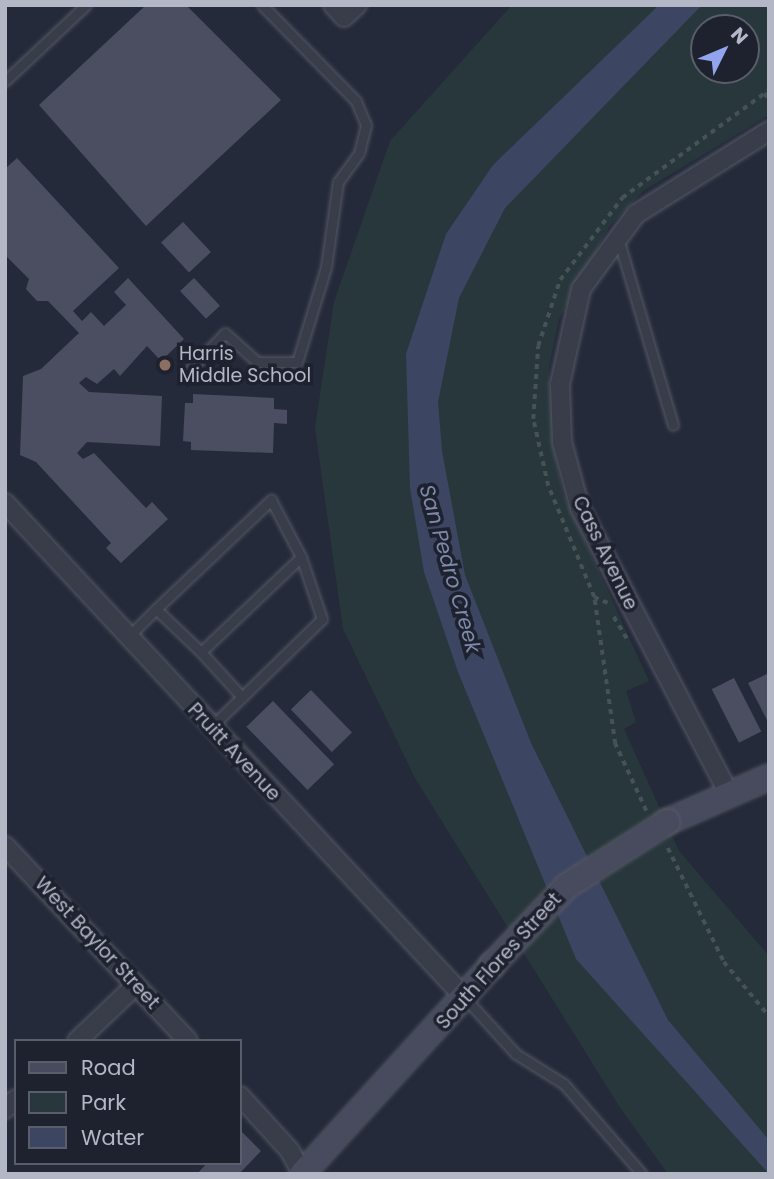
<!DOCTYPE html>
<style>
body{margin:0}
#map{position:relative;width:774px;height:1179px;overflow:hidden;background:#252a3a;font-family:Poppins,sans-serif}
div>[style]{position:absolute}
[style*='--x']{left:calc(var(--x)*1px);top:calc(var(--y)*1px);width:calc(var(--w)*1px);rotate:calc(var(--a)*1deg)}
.green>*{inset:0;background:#28373c}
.water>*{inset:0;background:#3c4561}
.building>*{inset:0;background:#4a4e60;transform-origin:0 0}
.path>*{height:3.5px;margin-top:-1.75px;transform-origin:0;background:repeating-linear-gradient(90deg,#455258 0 5px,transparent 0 10px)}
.roads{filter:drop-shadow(0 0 2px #545865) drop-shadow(0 0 2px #545865)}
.lane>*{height:9px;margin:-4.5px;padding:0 4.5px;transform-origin:4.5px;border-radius:4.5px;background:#393d4a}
.street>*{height:18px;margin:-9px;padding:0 9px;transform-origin:9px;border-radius:9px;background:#393d4a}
.secondary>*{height:24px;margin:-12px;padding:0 12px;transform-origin:12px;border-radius:12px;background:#474b5d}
.bridges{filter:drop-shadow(0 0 2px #545865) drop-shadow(0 0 2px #545865)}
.secondary-bridge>*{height:24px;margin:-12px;padding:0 12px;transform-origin:12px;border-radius:12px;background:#474b5d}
.dots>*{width:19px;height:19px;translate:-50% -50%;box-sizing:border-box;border:4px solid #1e222f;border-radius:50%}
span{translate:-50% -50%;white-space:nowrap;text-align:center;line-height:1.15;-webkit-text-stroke:7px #1e222f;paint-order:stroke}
.poi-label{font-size:19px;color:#b4b8c6}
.left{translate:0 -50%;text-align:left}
.street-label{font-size:19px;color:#b4b8c6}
.water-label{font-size:21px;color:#7f89aa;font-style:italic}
.frame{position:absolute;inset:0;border:7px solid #b4b8c6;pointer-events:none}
.legend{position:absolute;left:14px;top:1039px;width:228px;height:126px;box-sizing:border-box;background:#1e222f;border:2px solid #5a5e6b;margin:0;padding:9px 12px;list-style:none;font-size:21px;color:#b4b8c6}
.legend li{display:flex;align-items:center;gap:14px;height:35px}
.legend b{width:35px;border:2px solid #5a5e6b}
.north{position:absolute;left:690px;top:14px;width:70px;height:70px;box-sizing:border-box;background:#1e222f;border:2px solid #5a5e6b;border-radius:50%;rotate:47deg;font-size:19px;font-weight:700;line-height:28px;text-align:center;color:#b4b8c6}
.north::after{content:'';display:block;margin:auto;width:24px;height:32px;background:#92a4ed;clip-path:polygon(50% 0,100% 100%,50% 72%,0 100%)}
</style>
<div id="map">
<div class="green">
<div style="clip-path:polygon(evenodd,512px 5px,769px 5px,769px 115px,643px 191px,609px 227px,559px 319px,549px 367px,554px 450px,563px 493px,649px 681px,626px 691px,636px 722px,624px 729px,679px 851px,769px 956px,769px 1174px,668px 1174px,619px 1106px,415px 778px,343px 629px,315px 428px,334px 302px,390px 141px,512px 5px,704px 28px,746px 28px,746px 70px,704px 70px,704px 28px)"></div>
</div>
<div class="water">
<div style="clip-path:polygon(659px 5px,702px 5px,505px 208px,459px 298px,438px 402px,442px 451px,465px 575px,531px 743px,668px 1020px,769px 1140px,769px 1174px,576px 959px,458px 672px,424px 572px,410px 488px,406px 354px,446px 234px,493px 165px)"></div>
</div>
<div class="building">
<div style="clip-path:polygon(146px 5px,186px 5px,281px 100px,146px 226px,39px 105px)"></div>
<div style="clip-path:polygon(17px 158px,119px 268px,73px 311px,82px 321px,91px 312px,104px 326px,126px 305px,114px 292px,128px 278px,184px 339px,161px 361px,147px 346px,120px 376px,114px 369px,97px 384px,86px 377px,79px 383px,89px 392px,162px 396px,160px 446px,87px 442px,77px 453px,83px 459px,94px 453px,146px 508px,152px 502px,168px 519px,121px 563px,106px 548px,111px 543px,36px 462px,20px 455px,23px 376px,41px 369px,79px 333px,48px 301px,37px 301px,26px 289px,29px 279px,5px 255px,5px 169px)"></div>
<div style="left:183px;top:222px;width:41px;height:30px;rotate:47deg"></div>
<div style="left:194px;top:278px;width:38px;height:19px;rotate:47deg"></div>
<div style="clip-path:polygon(193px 394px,274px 398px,274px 409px,287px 410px,287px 424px,274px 423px,273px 453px,191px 450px,191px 442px,183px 441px,185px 403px,193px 403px)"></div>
<div style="clip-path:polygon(769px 673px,769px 724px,748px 683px)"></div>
<div style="left:734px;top:678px;width:60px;height:25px;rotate:63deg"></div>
<div style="left:311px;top:690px;width:59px;height:28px;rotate:46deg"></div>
<div style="left:273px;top:701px;width:88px;height:37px;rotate:46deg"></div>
<div style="clip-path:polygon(240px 1130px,261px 1151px,239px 1174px,197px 1174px,207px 1163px,240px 1163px)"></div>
</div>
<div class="path">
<div style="--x:765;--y:93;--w:9;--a:63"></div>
<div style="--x:594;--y:597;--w:15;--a:23"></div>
<div style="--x:614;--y:617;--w:29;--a:59"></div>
<div style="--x:646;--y:811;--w:74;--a:-114.8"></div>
<div style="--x:615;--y:744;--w:148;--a:-98.1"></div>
<div style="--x:594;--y:597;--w:120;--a:-112.5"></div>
<div style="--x:548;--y:486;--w:69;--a:-102.6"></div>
<div style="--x:533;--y:419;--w:73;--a:-86.1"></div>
<div style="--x:538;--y:346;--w:70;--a:-71.6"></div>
<div style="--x:560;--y:280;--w:103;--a:-52.9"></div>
<div style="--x:622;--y:198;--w:182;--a:-36.3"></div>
<div style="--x:668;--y:848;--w:127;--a:63.8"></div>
<div style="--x:724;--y:962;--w:70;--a:50.2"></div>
</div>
<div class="roads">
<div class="lane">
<div style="--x:5;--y:81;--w:111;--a:-43.2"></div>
<div style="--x:618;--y:238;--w:195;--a:73.6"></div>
<div style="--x:184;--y:376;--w:59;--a:-46.4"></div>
<div style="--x:225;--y:333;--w:43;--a:42.2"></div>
<div style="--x:257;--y:362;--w:40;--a:0"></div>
<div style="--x:297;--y:362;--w:99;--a:-73"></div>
<div style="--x:326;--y:267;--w:86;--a:-82"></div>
<div style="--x:338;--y:182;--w:36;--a:-54"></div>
<div style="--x:359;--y:153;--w:29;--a:-76"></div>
<div style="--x:366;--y:125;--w:26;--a:-113"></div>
<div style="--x:356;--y:101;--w:134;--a:-134.4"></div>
<div style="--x:129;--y:636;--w:38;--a:-45"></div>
<div style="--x:156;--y:609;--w:80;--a:-43.5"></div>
<div style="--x:214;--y:554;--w:79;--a:-43.5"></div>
<div style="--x:271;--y:500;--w:64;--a:62.2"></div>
<div style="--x:301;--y:557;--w:138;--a:136.5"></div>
<div style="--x:201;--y:652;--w:62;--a:-136.3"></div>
<div style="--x:201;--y:652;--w:61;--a:47.7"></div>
<div style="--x:242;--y:697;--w:112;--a:-44.3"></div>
<div style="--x:322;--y:619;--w:65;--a:-108.7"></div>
<div style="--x:211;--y:727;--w:43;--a:-44.1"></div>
<div style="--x:465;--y:998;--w:76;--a:47.7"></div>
<div style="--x:516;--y:1054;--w:57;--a:32"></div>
<div style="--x:564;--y:1084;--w:119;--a:49.1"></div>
</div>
<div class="street">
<div style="--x:333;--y:5;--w:16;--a:47"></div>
<div style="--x:344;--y:17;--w:18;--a:-43"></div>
<div style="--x:5;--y:503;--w:676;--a:47.1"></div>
<div style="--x:730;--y:796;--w:325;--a:-117.5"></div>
<div style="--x:580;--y:508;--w:68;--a:-105.3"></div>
<div style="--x:562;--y:442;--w:58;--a:-92"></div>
<div style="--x:560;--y:384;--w:97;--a:-77.5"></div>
<div style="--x:581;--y:289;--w:93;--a:-53.7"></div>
<div style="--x:636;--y:214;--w:157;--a:-32"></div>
<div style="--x:5;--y:846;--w:267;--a:46.8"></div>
<div style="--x:77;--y:1041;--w:81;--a:-43.5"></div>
<div style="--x:240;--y:1096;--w:74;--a:47.7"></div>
<div style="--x:290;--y:1151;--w:26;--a:62"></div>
<div style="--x:5;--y:1109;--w:15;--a:-42"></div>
</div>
<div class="secondary">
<div style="--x:667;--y:822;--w:111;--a:-23.8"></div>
<div style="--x:302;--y:1174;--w:282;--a:-47.7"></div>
</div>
</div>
<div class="bridges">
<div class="secondary-bridge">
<div style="--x:492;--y:965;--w:109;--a:-46.5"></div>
<div style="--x:567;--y:886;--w:119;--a:-32.6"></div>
</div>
</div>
<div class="dots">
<div style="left:165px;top:365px;background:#8d6e63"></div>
</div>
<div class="poi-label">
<span class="left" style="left:179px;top:365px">Harris<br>Middle School</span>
</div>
<div class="street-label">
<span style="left:605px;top:553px;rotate:64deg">Cass Avenue</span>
<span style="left:234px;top:752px;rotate:47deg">Pruitt Avenue</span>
<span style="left:97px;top:943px;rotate:47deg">West Baylor Street</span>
<span style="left:499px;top:961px;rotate:-48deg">South Flores Street</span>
</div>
<div class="water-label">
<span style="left:450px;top:569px;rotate:74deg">San Pedro Creek</span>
</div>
<div class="frame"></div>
<ul class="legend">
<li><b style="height:9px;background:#474b5d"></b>Road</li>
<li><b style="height:19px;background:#28373c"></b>Park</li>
<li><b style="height:19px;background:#3c4561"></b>Water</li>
</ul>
<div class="north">N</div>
</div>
